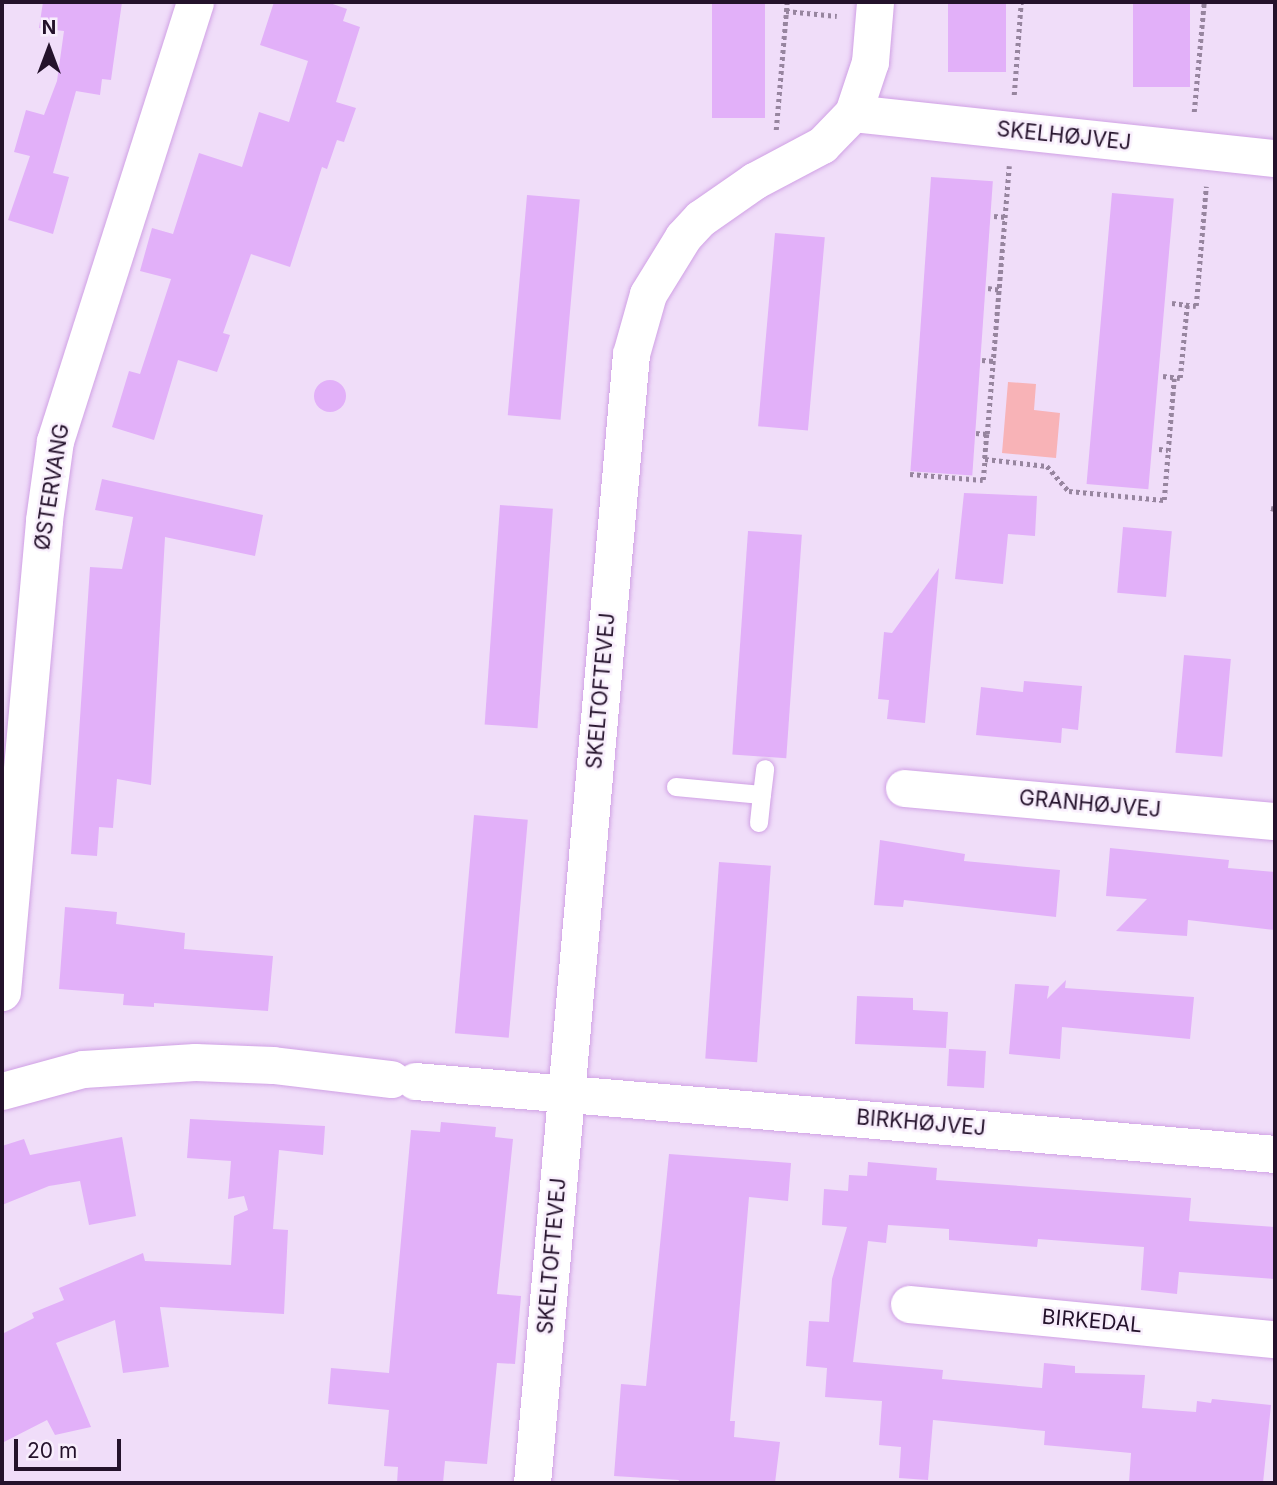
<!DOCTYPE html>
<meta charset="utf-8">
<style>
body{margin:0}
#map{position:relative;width:1277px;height:1485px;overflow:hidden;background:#f0ddf9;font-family:Inter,sans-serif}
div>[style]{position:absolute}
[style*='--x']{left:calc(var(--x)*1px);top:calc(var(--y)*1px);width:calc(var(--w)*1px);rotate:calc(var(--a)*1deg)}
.green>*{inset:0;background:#f8b3b7}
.building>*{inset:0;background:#e2b0f9;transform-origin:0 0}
.round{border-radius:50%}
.path>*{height:4.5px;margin-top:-2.25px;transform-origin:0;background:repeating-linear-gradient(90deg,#97859f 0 3.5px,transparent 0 7px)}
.roads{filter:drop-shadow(0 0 2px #d0a1e5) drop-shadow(0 0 2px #d0a1e5)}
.lane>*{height:18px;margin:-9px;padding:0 9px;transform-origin:9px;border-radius:9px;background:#fff}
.street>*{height:37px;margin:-18.5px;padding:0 18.5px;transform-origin:18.5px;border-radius:18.5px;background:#fff}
span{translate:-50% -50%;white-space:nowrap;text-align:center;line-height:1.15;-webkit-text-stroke:5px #f8eefc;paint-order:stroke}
.street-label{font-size:21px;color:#24122b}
.frame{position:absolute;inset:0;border:4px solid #24122b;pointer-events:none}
.north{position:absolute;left:14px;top:14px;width:70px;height:70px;-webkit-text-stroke:5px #f8eefc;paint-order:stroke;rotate:0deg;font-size:19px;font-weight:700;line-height:28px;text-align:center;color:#24122b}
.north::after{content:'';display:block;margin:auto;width:24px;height:32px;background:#24122b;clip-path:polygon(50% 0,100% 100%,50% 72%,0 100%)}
.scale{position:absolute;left:14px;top:1439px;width:107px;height:32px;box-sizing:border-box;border:4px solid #24122b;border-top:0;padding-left:9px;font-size:21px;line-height:24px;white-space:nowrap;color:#24122b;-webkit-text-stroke:5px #f8eefc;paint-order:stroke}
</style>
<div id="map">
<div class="green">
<div style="clip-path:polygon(1008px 382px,1036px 384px,1034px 410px,1060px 413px,1056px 458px,1002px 453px)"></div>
</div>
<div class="building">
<div style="clip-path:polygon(43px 2px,122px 2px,111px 80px,102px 79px,100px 95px,76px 91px,53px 173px,69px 177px,53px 234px,8px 220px,30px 156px,14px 152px,26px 110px,44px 115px,57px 81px,64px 31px,39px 28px)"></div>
<div style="clip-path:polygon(274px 2px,327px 2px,347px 9px,343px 21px,360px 27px,336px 102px,356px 108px,344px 142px,337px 140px,327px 169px,322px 167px,290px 267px,251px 254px,223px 333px,230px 335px,217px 372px,178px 360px,154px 440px,112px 427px,129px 371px,140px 374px,171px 279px,140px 271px,152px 228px,173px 234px,199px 153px,242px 167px,259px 112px,289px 122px,308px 61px,260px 45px)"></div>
<div style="left:712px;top:2px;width:53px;height:116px"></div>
<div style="left:948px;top:2px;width:58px;height:70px"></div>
<div style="left:1133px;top:2px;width:57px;height:85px"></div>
<div style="left:931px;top:177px;width:62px;height:295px;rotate:4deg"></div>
<div style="left:1112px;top:193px;width:62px;height:292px;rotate:5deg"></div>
<div style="left:527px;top:195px;width:53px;height:221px;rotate:5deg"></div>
<div style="left:775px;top:233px;width:50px;height:194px;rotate:5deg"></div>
<div class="round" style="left:314px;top:380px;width:32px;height:32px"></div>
<div style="clip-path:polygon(102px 479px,263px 515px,255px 556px,165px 537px,151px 785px,117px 779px,113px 828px,99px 827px,97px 856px,71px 854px,90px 567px,122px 569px,133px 517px,95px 510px)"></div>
<div style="clip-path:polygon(964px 493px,1037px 496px,1035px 536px,1008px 534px,1003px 584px,955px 579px)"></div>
<div style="left:500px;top:505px;width:53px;height:220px;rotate:4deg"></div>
<div style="left:1123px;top:527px;width:49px;height:66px;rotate:5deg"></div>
<div style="left:748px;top:531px;width:54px;height:224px;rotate:4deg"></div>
<div style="clip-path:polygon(939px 568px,925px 723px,887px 719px,889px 700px,878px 699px,884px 632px,892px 633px)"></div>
<div style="left:1184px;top:655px;width:47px;height:98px;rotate:5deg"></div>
<div style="clip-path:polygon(1024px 681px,1082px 686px,1078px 730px,1062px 728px,1061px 743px,976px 735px,981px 687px,1023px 692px)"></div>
<div style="left:474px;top:815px;width:54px;height:219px;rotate:5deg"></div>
<div style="clip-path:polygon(880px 840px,965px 854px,964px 861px,1060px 870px,1056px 917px,904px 900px,903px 907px,874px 905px)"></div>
<div style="clip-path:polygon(1110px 848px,1229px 860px,1228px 868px,1275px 872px,1275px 930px,1188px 920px,1187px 936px,1116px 931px,1147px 899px,1106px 896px)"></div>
<div style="left:719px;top:862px;width:52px;height:197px;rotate:4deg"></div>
<div style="clip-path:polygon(65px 907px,117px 912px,116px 924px,185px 933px,184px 949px,273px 956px,268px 1011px,154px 1003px,154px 1007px,123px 1005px,124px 994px,59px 989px)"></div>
<div style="clip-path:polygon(1066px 980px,1065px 988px,1194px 997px,1190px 1039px,1062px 1027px,1060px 1059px,1009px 1054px,1015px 984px,1049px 986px,1047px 999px)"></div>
<div style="clip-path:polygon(857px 996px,913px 998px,913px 1010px,948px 1012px,946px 1048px,855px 1044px)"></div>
<div style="left:949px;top:1049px;width:37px;height:37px;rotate:3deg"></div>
<div style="clip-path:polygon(190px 1119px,325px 1126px,323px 1155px,279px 1150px,273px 1229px,288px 1230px,284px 1314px,160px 1307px,169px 1367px,123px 1373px,115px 1320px,56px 1343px,91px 1427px,55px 1435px,47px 1420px,2px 1443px,2px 1334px,34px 1318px,32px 1313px,64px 1300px,59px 1288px,143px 1253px,145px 1261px,231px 1265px,234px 1216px,248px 1210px,244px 1196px,228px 1199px,231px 1161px,187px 1158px)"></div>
<div style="clip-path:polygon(441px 1122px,496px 1127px,495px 1137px,513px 1139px,497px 1294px,521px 1296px,515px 1364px,497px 1363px,487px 1464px,445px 1461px,443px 1483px,397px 1483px,398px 1467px,384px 1466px,389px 1410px,328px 1404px,331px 1368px,389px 1373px,411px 1130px,440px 1132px)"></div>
<div style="clip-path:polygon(122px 1137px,136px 1216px,89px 1225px,80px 1181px,49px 1186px,2px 1205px,2px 1146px,24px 1139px,30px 1155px)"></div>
<div style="clip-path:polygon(669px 1154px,791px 1163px,788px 1201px,749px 1197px,730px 1421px,735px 1421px,734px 1437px,780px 1442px,775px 1483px,678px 1483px,679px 1480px,614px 1476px,621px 1384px,646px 1386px)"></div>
<div style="clip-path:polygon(868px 1162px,937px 1168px,936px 1180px,1191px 1198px,1189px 1221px,1275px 1227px,1275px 1279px,1179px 1272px,1177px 1294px,1141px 1290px,1144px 1247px,1038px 1239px,1037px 1247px,949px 1240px,949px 1229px,888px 1225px,886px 1243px,868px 1241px,853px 1362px,943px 1370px,942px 1379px,1042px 1388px,1044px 1363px,1075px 1366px,1075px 1373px,1145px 1375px,1142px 1408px,1196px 1412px,1197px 1401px,1211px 1403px,1212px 1399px,1271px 1405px,1263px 1483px,1129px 1483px,1131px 1453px,1044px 1445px,1045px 1431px,933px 1420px,928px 1480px,899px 1478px,901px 1447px,879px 1445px,882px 1401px,825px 1397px,827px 1368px,806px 1366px,809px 1321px,829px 1322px,832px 1279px,847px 1227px,822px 1225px,824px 1189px,848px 1191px,849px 1175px,867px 1176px)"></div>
</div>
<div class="path">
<div style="--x:786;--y:11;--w:51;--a:5.6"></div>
<div style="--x:1014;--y:95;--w:93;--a:-85.7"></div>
<div style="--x:1194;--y:112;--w:110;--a:-84.8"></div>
<div style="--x:776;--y:130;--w:128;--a:-85.1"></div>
<div style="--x:994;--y:216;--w:12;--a:5"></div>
<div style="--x:988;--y:288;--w:12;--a:9"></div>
<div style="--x:1172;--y:303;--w:24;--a:7"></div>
<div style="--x:1196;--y:306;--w:120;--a:-85.2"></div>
<div style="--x:982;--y:360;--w:11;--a:5"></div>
<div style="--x:1163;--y:376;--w:17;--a:7"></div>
<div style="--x:1180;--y:378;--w:73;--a:-84.5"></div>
<div style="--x:976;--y:433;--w:11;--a:5"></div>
<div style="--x:987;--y:434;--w:25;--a:95"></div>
<div style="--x:985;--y:459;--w:62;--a:6.4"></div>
<div style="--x:1047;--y:466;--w:33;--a:49"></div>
<div style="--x:1069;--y:491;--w:95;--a:5.4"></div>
<div style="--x:1164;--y:500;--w:122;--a:-85.3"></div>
<div style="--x:987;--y:434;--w:269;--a:-85.3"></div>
<div style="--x:1159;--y:449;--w:9;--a:6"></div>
<div style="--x:910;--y:474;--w:73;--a:4.7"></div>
<div style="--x:983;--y:480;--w:21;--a:-85"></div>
<div style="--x:1271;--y:508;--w:4;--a:14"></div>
</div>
<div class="roads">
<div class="lane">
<div style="--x:676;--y:787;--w:86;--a:5.3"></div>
<div style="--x:762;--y:795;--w:26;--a:-83"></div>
<div style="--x:759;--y:823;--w:28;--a:-84"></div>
</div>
<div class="street">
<div style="--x:853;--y:113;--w:424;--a:6.1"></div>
<div style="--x:904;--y:788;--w:372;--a:5.1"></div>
<div style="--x:2;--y:992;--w:474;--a:-84.9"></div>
<div style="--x:44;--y:520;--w:80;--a:-82.1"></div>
<div style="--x:55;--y:441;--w:461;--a:-72.3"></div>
<div style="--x:415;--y:1081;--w:863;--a:4.85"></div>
<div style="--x:2;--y:1091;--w:84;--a:-15.2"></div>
<div style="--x:83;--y:1069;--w:112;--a:-3.6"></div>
<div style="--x:195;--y:1062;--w:78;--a:2.2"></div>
<div style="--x:273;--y:1065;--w:119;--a:6.8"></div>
<div style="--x:909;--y:1304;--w:368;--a:5.5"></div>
<div style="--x:532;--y:1483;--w:1133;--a:-84.99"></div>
<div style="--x:631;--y:354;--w:62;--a:-74.2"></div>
<div style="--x:648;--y:294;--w:67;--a:-58.4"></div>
<div style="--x:683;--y:237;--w:26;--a:-47"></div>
<div style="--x:701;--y:218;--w:65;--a:-34.9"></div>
<div style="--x:754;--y:181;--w:77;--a:-27.9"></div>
<div style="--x:822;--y:145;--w:45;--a:-45.9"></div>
<div style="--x:853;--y:113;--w:54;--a:-71.6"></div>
<div style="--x:870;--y:62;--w:60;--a:-85.2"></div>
</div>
</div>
<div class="street-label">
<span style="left:1064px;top:136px;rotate:6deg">SKELHØJVEJ</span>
<span style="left:52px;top:487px;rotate:-81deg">ØSTERVANG</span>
<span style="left:601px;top:691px;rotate:-85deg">SKELTOFTEVEJ</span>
<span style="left:1090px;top:804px;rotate:5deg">GRANHØJVEJ</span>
<span style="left:921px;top:1123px;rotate:5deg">BIRKHØJVEJ</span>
<span style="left:552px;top:1256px;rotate:-85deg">SKELTOFTEVEJ</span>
<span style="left:1092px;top:1321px;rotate:5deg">BIRKEDAL</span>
</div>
<div class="frame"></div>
<div class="north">N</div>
<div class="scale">20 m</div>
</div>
